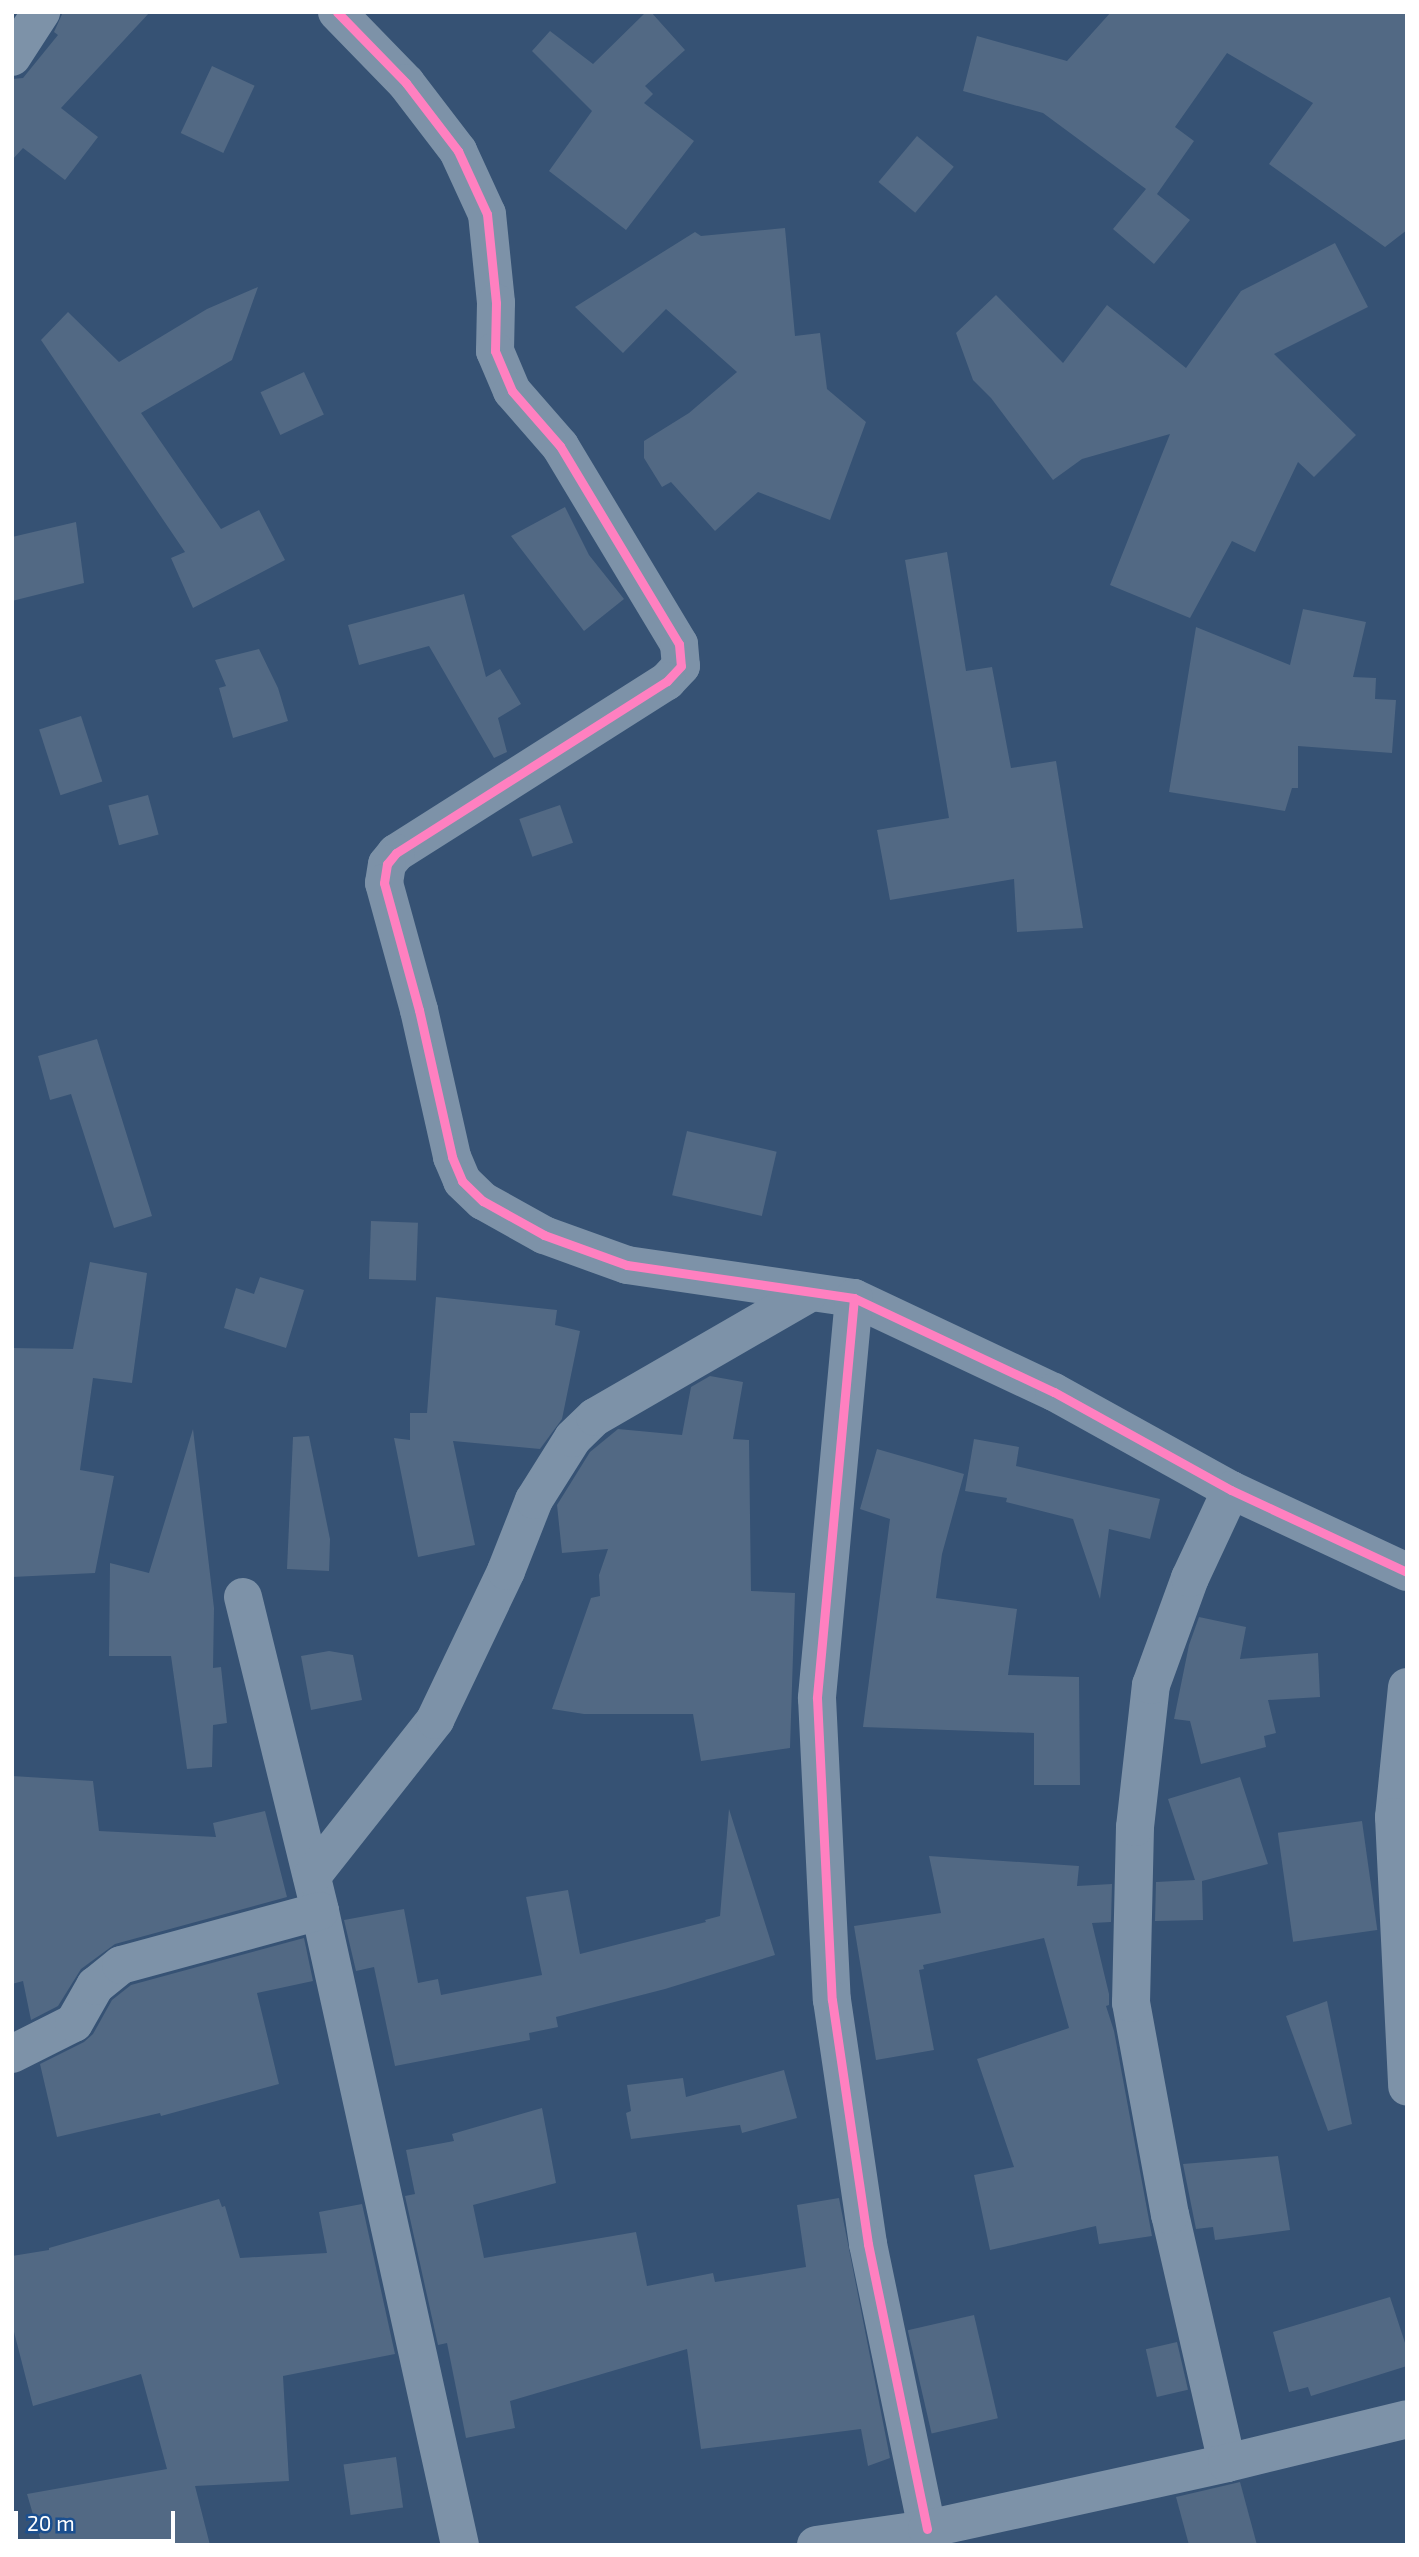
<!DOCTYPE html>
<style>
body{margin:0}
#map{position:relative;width:1419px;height:2557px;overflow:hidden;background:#365274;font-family:"Exo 2",sans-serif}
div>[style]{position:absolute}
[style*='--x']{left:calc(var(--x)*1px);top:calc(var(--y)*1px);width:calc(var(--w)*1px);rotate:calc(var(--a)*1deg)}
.building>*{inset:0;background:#526984;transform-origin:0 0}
.minor>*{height:38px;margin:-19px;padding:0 19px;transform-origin:19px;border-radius:19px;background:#7d92a8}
.cycleway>*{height:9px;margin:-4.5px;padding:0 4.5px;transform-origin:4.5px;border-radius:4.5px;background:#ff80c0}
span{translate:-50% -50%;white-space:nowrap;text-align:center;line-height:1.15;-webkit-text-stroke:7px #1b4f8f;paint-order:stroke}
.frame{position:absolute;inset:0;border:14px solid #fff;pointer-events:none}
.scale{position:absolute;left:14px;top:2511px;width:161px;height:32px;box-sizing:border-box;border:4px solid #fff;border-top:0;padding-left:9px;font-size:21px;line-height:24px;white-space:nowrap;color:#fff;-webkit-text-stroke:5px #1b4f8f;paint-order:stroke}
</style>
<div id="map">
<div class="building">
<div style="clip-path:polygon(63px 12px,150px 12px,61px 108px,98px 137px,65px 180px,23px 148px,12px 160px,12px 79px,23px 78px,58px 35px,54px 32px)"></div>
<div style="clip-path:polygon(646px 12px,651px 12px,685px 50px,645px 86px,653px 94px,644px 103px,694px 141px,626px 230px,549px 171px,592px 111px,532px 51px,550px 31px,593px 64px)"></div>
<div style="clip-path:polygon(1111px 12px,1407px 12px,1407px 230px,1385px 247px,1269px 164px,1313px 103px,1227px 53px,1175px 127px,1194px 141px,1157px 194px,1190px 220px,1154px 264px,1113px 229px,1146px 189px,1043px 113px,963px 91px,977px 36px,1067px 61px)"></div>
<div style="left:212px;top:66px;width:47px;height:74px;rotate:25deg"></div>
<div style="left:917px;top:136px;width:48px;height:60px;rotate:40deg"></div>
<div style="clip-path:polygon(785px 228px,795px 336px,820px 333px,827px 389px,866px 422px,830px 520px,758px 492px,715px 531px,671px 482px,662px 487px,644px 458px,644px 441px,689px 413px,737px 372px,666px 309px,623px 353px,575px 307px,695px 232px,701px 236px)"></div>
<div style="clip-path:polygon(1335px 243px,1368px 307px,1274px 354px,1356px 435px,1314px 477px,1298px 462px,1255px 552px,1232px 541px,1190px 618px,1110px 585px,1170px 434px,1082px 459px,1053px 480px,991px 398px,973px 380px,956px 333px,996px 295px,1063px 363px,1107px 305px,1186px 368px,1241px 291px)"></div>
<div style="clip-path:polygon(258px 287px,232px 360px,141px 413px,221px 529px,259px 510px,285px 560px,193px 608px,171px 558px,185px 552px,41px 340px,68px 312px,119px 362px,207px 309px)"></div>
<div style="left:304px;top:372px;width:47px;height:48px;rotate:65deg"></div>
<div style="clip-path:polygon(565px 507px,589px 555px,624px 599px,584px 631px,511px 536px)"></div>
<div style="clip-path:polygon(76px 522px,84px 583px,12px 601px,12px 537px)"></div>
<div style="clip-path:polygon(947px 552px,966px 671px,992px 667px,1011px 768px,1056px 761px,1083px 928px,1017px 932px,1014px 879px,890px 900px,877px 830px,949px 818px,905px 560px)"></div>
<div style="clip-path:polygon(464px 594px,486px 677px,500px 669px,521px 704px,498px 718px,507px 752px,494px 758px,429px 646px,359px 665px,348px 625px)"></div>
<div style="clip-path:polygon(1303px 609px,1366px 622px,1353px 677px,1376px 678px,1375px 699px,1396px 700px,1392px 753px,1298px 746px,1298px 788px,1292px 788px,1285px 811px,1169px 792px,1196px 627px,1290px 665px)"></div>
<div style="clip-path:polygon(259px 649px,278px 688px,288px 721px,233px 738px,219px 688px,226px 686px,215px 660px)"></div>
<div style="left:81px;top:716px;width:69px;height:44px;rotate:72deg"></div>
<div style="left:148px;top:795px;width:41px;height:41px;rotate:75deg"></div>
<div style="left:560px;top:805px;width:40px;height:43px;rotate:71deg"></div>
<div style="clip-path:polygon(97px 1039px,152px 1216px,114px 1228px,71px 1094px,50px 1100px,38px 1056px)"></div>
<div style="left:687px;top:1131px;width:92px;height:66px;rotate:13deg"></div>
<div style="left:371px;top:1221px;width:47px;height:58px;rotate:2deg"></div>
<div style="clip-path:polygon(90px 1262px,147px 1273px,132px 1383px,93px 1378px,80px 1470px,114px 1476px,95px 1573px,12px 1577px,12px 1348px,73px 1349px)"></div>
<div style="clip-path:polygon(260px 1277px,304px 1290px,286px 1348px,224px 1328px,236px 1288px,254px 1294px)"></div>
<div style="clip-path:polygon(436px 1297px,557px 1310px,555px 1325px,580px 1331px,562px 1419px,540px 1449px,453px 1441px,475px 1545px,418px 1557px,394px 1438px,410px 1440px,410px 1413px,427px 1413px)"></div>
<div style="clip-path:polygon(710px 1376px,743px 1382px,733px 1439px,749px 1440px,751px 1591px,795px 1593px,790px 1748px,701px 1761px,693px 1714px,584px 1714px,552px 1709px,591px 1598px,600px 1596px,599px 1575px,608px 1549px,562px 1553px,557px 1505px,590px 1452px,618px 1429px,682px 1435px,691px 1387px)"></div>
<div style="clip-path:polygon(193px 1429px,214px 1608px,213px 1668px,221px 1667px,227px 1723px,213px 1725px,212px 1767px,187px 1769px,171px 1656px,109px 1656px,110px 1563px,149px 1573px)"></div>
<div style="clip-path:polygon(309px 1436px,330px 1539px,329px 1571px,287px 1569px,293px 1437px)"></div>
<div style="clip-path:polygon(974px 1439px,1019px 1447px,1016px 1466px,1160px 1499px,1150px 1539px,1109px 1529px,1100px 1599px,1073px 1519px,1006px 1502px,1007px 1498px,965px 1491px)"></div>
<div style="clip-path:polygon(877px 1449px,964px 1474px,942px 1554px,936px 1598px,1017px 1609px,1008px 1675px,1079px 1677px,1080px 1785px,1034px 1785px,1034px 1733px,863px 1727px,890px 1519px,860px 1509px)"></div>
<div style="clip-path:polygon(1199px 1617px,1246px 1627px,1240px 1659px,1318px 1653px,1320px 1697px,1268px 1700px,1276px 1733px,1264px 1736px,1266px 1747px,1201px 1764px,1190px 1721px,1174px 1719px,1189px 1645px)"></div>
<div style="clip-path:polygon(329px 1651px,353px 1655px,362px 1700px,311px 1710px,301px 1656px)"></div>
<div style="clip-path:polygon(12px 1776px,93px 1781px,99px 1831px,216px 1837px,213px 1823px,265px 1811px,287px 1897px,115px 1944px,81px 1969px,58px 2006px,31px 2020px,23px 1981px,12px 1984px)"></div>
<div style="clip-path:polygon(1240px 1777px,1268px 1864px,1202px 1881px,1203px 1920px,1155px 1921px,1156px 1882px,1195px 1880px,1168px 1799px)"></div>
<div style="clip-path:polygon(729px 1809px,775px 1955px,665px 1989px,556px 2017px,558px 2027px,529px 2033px,530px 2040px,395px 2066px,374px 1967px,356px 1971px,344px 1920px,404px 1909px,418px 1983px,438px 1979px,441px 1995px,542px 1975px,526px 1897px,568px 1890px,580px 1954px,706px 1922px,705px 1920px,720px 1916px)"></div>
<div style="left:1362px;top:1821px;width:110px;height:85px;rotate:82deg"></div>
<div style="clip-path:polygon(929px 1856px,1079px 1866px,1077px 1886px,1112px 1884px,1111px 1922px,1092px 1923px,1109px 1994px,1109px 2005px,1106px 2006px,1114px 2031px,1152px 2236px,1099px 2244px,1096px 2226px,990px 2250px,974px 2175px,1014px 2167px,977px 2059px,1069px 2028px,1044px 1938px,923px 1965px,924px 1969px,919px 1970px,934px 2050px,876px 2060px,854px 1926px,941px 1913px)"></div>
<div style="clip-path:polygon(304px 1938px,313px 1981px,257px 1993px,279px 2084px,161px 2116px,160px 2113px,57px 2137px,40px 2064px,84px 2042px,93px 2034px,112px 2000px,131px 1985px)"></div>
<div style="clip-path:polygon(1327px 2001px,1352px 2124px,1328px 2131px,1286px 2016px)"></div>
<div style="clip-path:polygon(784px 2070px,797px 2118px,742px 2133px,740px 2125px,631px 2139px,626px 2113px,631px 2111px,627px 2085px,683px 2078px,686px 2097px)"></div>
<div style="clip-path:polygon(542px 2108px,556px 2183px,473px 2205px,484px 2258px,636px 2232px,647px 2286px,713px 2273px,715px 2282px,806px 2267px,797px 2205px,839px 2198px,890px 2458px,868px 2466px,861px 2429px,701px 2449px,687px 2349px,510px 2401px,515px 2428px,466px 2438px,447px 2343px,438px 2345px,405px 2196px,415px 2194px,406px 2150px,454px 2141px,452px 2134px)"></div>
<div style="clip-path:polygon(1278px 2156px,1290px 2230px,1215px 2240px,1213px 2227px,1196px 2229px,1183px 2164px)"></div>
<div style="clip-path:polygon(219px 2199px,222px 2207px,225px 2206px,240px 2258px,327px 2253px,319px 2212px,362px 2204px,395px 2354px,283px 2376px,289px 2481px,195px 2486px,210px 2545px,42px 2545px,27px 2494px,167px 2469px,141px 2374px,33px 2406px,12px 2324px,12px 2256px,49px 2250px,49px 2248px)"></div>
<div style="clip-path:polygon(1390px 2297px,1407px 2349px,1407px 2366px,1311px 2396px,1308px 2387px,1289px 2392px,1273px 2332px)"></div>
<div style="left:974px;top:2315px;width:106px;height:68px;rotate:77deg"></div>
<div style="left:1177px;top:2342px;width:49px;height:32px;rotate:77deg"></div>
<div style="left:396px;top:2457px;width:51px;height:53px;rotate:82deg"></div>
<div style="clip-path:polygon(1240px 2482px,1257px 2545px,1189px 2545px,1176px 2497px)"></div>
</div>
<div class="minor">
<div style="--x:337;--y:12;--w:99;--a:45.8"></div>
<div style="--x:406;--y:83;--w:86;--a:52.6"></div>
<div style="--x:458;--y:151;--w:69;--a:65.3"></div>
<div style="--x:487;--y:214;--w:89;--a:84.2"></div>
<div style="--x:496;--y:303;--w:48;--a:91.2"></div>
<div style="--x:495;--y:351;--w:43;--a:67"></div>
<div style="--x:512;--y:391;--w:73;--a:48.9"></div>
<div style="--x:560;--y:446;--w:231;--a:59"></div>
<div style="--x:679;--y:644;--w:22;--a:85"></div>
<div style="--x:681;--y:666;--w:21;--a:133"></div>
<div style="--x:667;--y:681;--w:321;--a:147.6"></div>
<div style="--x:396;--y:853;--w:14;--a:129"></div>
<div style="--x:387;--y:864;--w:19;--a:99"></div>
<div style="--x:384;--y:883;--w:132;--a:74.6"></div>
<div style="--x:419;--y:1010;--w:151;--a:77.3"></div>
<div style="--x:452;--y:1157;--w:26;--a:67"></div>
<div style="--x:462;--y:1181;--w:29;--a:44"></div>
<div style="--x:483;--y:1201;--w:70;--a:29.1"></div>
<div style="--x:544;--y:1235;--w:88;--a:19.9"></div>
<div style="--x:627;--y:1265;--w:229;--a:8.3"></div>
<div style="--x:854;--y:1298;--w:221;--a:25.2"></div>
<div style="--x:1054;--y:1392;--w:202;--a:29"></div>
<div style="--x:1231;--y:1490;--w:194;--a:25"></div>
<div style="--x:12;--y:57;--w:54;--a:-57.2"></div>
<div style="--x:854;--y:1298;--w:402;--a:95.3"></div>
<div style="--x:817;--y:1698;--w:302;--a:87.2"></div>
<div style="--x:832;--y:2000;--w:247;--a:81.6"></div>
<div style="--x:868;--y:2244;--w:291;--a:78.3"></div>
<div style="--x:243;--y:1597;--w:323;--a:76.2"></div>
<div style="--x:320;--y:1911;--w:649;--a:77.55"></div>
<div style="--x:1407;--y:1687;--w:131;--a:95.7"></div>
<div style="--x:1394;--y:1817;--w:270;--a:87.2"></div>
<div style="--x:312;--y:1876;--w:199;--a:-51.7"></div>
<div style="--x:435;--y:1720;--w:165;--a:-64.5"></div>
<div style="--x:506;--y:1571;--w:76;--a:-68.5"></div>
<div style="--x:534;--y:1500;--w:73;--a:-57.8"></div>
<div style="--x:573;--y:1438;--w:30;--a:-44"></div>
<div style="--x:595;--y:1417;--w:246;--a:-30"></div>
<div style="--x:12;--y:2054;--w:69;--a:-26.6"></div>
<div style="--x:74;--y:2023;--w:43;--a:-60.4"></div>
<div style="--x:95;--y:1986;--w:33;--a:-39"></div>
<div style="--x:121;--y:1965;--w:206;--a:-15.2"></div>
<div style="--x:1227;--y:2463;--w:254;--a:-102.9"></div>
<div style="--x:1170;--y:2215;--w:216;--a:-100.4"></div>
<div style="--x:1131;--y:2003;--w:176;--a:-88.7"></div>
<div style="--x:1135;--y:1827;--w:143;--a:-83.6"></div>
<div style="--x:1151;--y:1685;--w:114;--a:-70"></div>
<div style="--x:1190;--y:1578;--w:97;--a:-65"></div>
<div style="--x:816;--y:2545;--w:112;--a:-8.2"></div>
<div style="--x:927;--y:2529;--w:307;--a:-12.4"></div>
<div style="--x:1227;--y:2463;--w:185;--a:-13.7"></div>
</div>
<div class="cycleway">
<div style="--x:337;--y:12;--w:99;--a:45.8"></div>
<div style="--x:406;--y:83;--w:86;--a:52.6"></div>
<div style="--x:458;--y:151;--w:69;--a:65.3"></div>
<div style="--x:487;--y:214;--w:89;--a:84.2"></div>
<div style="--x:496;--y:303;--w:48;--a:91.2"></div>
<div style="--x:495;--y:351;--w:43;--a:67"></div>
<div style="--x:512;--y:391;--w:73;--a:48.9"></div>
<div style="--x:560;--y:446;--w:231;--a:59"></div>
<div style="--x:679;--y:644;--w:22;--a:85"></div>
<div style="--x:681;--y:666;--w:21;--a:133"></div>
<div style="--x:667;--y:681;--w:321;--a:147.6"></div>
<div style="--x:396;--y:853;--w:14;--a:129"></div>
<div style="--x:387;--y:864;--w:19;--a:99"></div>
<div style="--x:384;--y:883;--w:132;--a:74.6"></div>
<div style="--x:419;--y:1010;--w:151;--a:77.3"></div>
<div style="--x:452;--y:1157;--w:26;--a:67"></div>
<div style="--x:462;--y:1181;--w:29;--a:44"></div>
<div style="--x:483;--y:1201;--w:70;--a:29.1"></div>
<div style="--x:544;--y:1235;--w:88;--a:19.9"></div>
<div style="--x:627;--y:1265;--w:229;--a:8.3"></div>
<div style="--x:854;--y:1298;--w:221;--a:25.2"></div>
<div style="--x:1054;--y:1392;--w:202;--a:29"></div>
<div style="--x:1231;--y:1490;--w:194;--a:25"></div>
<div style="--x:854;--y:1298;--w:402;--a:95.3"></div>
<div style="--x:817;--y:1698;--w:302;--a:87.2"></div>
<div style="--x:832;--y:2000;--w:247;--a:81.6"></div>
<div style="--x:868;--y:2244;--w:291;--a:78.3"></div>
</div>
<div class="frame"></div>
<div class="scale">20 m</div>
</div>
